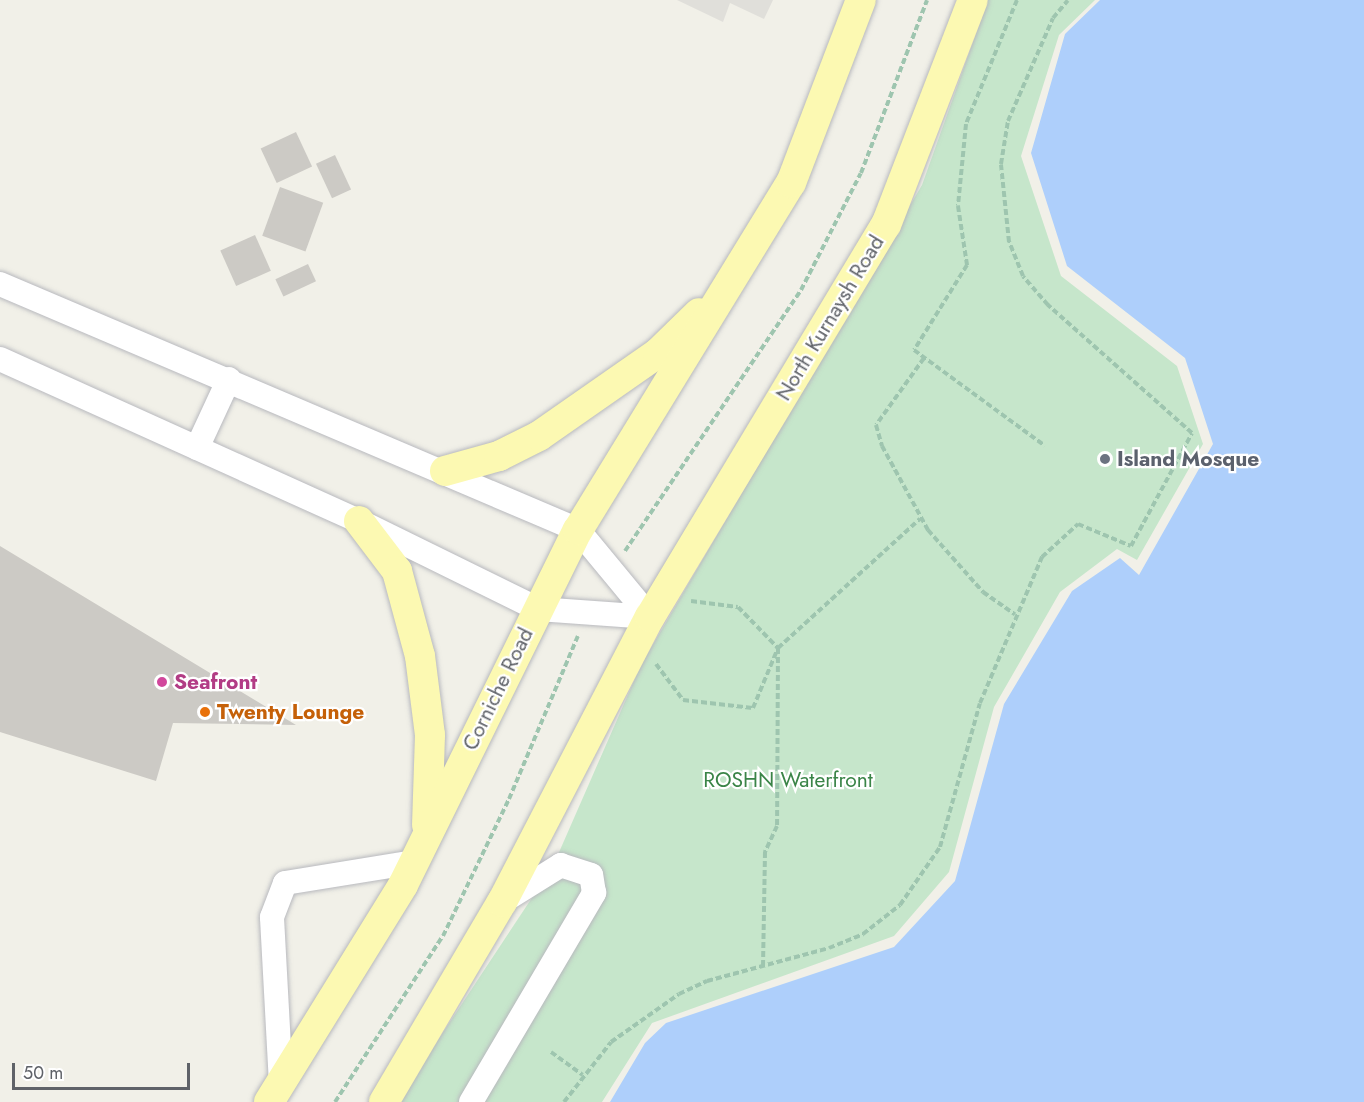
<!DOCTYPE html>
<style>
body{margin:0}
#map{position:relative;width:1364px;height:1102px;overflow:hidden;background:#f1f0e8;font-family:Jost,sans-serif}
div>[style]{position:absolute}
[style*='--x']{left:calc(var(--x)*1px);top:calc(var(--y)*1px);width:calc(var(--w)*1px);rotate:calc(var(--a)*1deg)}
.industrial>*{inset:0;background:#e0dfda}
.green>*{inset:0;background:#c6e6cb}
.water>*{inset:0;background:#aecffb}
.building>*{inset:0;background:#cccac5;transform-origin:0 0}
.path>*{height:4px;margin-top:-2px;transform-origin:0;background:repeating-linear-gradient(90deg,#9ec5af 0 6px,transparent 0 9px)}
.roads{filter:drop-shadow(0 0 2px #b8b9be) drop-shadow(0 0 2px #b8b9be)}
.minor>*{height:24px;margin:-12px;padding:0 12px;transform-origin:12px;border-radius:12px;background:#fff}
.major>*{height:30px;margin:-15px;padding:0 15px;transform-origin:15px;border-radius:15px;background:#fcf9b2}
.dots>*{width:16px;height:16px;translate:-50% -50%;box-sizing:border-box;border:3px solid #fff;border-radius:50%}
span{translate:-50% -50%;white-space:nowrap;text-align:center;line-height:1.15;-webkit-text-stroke:4.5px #fff;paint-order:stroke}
.street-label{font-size:21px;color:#5f6268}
.worship-label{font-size:21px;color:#5b616d;font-weight:700}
.left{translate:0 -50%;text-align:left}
.hotel-label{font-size:21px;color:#b23c85;font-weight:700}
.food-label{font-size:21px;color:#c56008;font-weight:700}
.park-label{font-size:21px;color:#3a8447}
.scale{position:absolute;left:12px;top:1063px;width:178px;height:27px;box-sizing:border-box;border:3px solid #5f6268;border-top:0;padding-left:8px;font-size:18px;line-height:21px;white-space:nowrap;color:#5f6268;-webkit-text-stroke:4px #fff;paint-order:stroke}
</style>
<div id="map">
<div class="industrial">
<div style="clip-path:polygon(677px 0,773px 0,764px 19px,730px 3px,723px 22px)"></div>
</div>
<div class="green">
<div style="clip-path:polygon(988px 0,1095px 0,1059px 35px,1021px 156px,1061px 276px,1177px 366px,1203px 444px,1137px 560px,1117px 549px,1060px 592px,994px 707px,949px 872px,894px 936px,652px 1023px,602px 1102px,397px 1102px,553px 866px,641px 665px,922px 185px)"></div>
</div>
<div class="water">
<div style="clip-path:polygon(1100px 0,1364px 0,1364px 1102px,610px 1102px,645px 1043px,666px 1023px,894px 947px,955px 881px,1004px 704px,1072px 591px,1120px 558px,1139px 575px,1213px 444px,1185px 358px,1067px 266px,1031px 153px,1065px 34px)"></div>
</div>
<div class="building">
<div style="left:296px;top:132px;width:38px;height:39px;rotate:65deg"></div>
<div style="left:335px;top:155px;width:38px;height:21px;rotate:65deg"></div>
<div style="left:280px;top:187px;width:46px;height:52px;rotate:20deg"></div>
<div style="left:255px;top:235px;width:39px;height:38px;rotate:66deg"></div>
<div style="left:308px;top:264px;width:19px;height:36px;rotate:65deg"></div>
<div style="clip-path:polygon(0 546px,296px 725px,173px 723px,156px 781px,0 732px)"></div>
</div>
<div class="path">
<div style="--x:1017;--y:0;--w:134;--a:112.4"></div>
<div style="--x:966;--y:124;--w:82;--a:95.6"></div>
<div style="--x:958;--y:206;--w:60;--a:81.3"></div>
<div style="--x:967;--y:265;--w:100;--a:121.9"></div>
<div style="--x:914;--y:350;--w:162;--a:36.2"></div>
<div style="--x:924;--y:358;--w:82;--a:125.6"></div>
<div style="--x:876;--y:425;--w:22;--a:74"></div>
<div style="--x:882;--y:446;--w:96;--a:61.3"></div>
<div style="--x:928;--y:530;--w:83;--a:48.4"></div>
<div style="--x:983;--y:592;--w:39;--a:35"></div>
<div style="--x:625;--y:551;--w:315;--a:-56"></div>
<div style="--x:801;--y:290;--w:131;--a:-62.9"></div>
<div style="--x:861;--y:173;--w:185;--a:-69.1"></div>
<div style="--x:691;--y:601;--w:47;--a:7.3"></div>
<div style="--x:738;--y:607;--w:57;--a:45.7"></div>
<div style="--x:778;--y:648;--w:178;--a:90.3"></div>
<div style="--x:777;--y:826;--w:29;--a:115"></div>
<div style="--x:765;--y:852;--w:116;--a:91"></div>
<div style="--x:656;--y:664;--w:45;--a:53.1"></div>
<div style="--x:683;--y:700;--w:70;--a:6.5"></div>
<div style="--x:753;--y:708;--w:65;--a:-67.4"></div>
<div style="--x:778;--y:648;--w:192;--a:-42.3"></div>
<div style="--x:551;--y:1052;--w:39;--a:36"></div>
<div style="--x:335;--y:1102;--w:198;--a:-57"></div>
<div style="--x:443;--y:936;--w:152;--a:-64.3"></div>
<div style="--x:509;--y:799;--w:177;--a:-67.1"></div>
<div style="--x:564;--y:1102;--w:76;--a:-51.9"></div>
<div style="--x:611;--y:1042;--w:83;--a:-35.2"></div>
<div style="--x:679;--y:994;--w:31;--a:-25"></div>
<div style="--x:707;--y:981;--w:126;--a:-15.1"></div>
<div style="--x:829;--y:948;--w:37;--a:-22"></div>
<div style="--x:863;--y:934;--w:47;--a:-38.1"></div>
<div style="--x:900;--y:905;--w:70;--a:-55.4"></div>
<div style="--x:940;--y:847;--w:149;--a:-74.5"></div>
<div style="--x:980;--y:703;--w:159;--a:-67"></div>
<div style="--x:1042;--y:557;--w:49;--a:-42.5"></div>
<div style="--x:1078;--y:524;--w:57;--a:22.5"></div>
<div style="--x:1131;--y:546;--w:128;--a:-61.6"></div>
<div style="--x:1192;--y:433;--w:193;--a:-138.4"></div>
<div style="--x:1048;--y:305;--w:38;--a:-131"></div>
<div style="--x:1023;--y:276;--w:37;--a:-112"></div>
<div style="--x:1009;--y:242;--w:78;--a:-95.9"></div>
<div style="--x:1001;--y:164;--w:44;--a:-80.8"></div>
<div style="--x:1008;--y:121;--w:112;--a:-66.4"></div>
<div style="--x:1053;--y:18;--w:23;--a:-50"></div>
</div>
<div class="roads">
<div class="minor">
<div style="--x:0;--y:284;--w:628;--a:23.05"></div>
<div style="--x:578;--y:530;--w:113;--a:50.4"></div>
<div style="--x:0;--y:359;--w:394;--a:24.3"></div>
<div style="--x:359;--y:521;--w:199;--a:26.2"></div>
<div style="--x:538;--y:609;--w:112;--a:4.1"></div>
<div style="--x:197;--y:448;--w:76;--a:-65.1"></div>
<div style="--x:281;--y:1084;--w:167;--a:-93.1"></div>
<div style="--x:272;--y:917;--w:36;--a:-69"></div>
<div style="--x:285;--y:883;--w:132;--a:-9.2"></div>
<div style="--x:471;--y:1102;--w:243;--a:-59.5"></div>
<div style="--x:594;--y:893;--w:18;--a:-99"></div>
<div style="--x:591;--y:875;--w:32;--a:-162"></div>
<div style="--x:561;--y:865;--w:70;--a:147.9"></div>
</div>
<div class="major">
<div style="--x:445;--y:471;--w:56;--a:-15.5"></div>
<div style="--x:499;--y:456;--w:45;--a:-26.6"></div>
<div style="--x:539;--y:436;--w:145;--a:-34.9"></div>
<div style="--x:658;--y:353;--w:57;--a:-44.3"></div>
<div style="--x:359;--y:521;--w:63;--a:52.8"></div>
<div style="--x:397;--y:571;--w:88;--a:74.9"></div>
<div style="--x:420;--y:656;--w:80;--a:82.8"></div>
<div style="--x:430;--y:735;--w:90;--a:91.9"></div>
<div style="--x:269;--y:1102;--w:255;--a:-58.3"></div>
<div style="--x:403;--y:885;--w:396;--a:-63.8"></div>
<div style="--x:578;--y:530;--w:407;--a:-58.5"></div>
<div style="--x:791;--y:183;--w:196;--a:-69.1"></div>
<div style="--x:384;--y:1102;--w:232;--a:-59.5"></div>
<div style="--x:502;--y:902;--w:321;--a:-62.6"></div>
<div style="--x:650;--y:617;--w:458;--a:-59"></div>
<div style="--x:886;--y:225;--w:241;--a:-68.9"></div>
</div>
</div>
<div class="dots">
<div style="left:1105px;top:459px;background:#6b7280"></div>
<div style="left:162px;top:682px;background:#d1479c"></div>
<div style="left:205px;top:712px;background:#e8710a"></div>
</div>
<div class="street-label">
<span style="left:830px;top:318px;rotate:-59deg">North Kurnaysh Road</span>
<span style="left:498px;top:689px;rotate:-64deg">Corniche Road</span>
</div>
<div class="worship-label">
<span class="left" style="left:1117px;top:459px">Island Mosque</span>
</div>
<div class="hotel-label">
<span class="left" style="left:174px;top:682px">Seafront</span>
</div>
<div class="food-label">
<span class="left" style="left:217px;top:712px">Twenty Lounge</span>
</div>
<div class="park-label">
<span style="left:788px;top:780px">ROSHN Waterfront</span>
</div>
<div class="scale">50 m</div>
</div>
